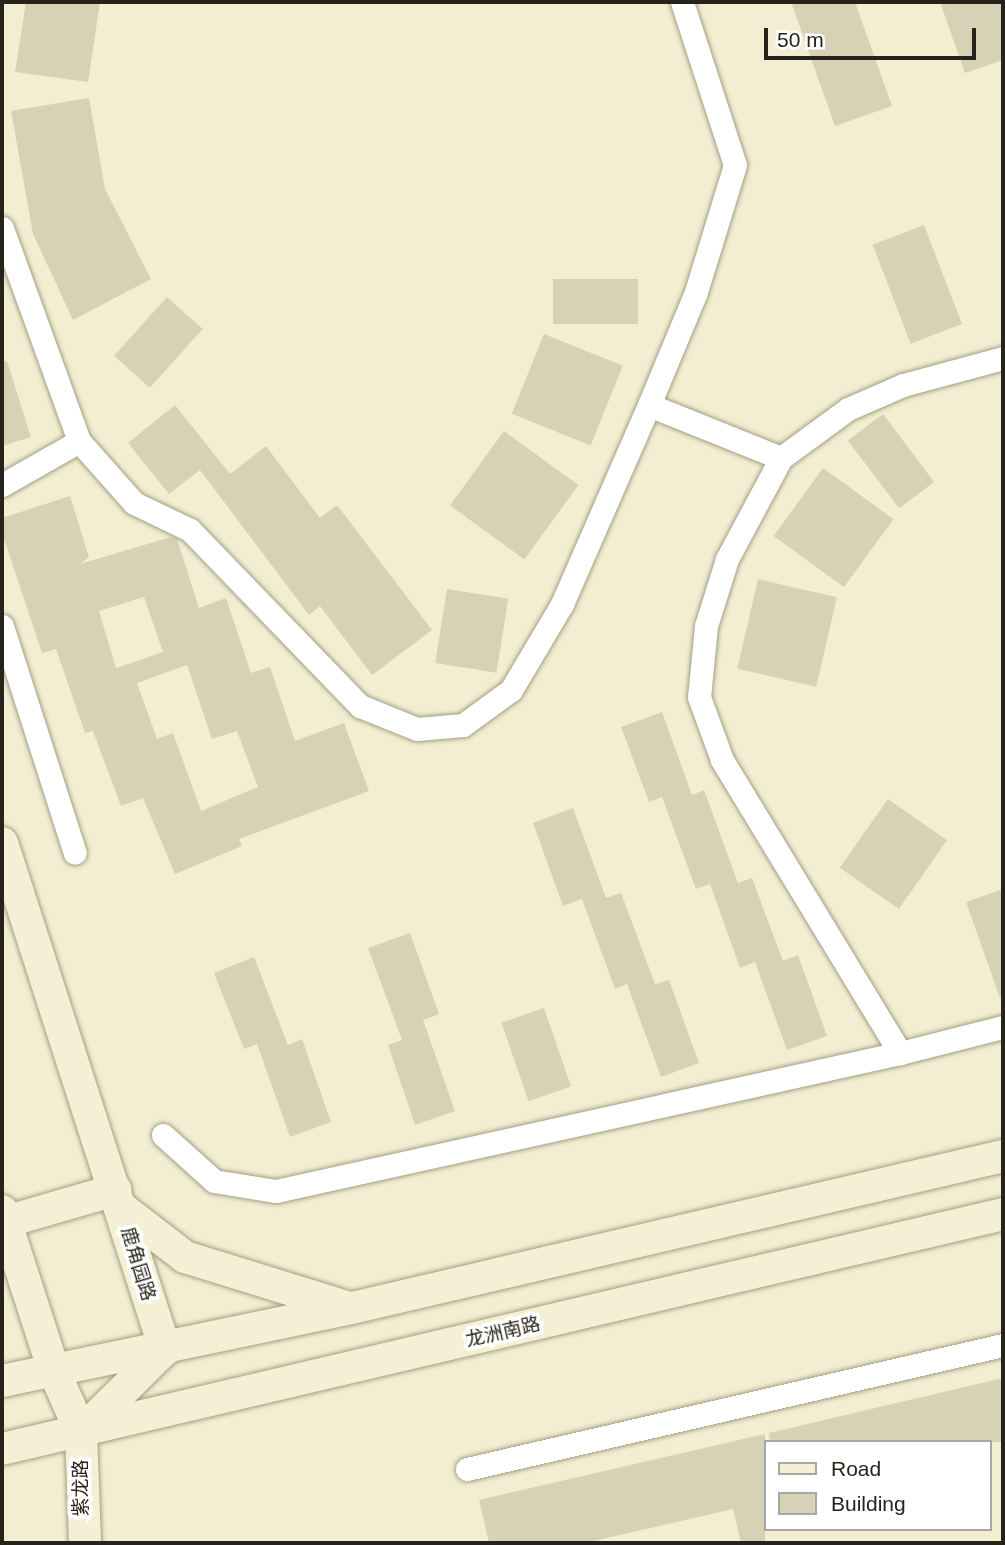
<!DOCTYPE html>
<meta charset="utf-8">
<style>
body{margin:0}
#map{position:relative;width:1005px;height:1545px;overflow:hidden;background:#f3eed2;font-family:Helvetica,"Noto Sans SC",sans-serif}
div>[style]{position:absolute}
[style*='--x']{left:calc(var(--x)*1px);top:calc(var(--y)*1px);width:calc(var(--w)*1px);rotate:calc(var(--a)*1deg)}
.building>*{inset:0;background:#d7d2b6;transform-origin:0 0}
.roads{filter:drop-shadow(0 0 2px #a39f84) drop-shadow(0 0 2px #a39f84)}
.street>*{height:23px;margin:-11.5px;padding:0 11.5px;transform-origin:11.5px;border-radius:11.5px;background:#fff}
.secondary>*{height:32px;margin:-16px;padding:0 16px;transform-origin:16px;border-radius:16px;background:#f5f0d5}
span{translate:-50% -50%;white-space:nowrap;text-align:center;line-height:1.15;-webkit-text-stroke:7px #fff;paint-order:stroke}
.street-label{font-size:19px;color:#26241a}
.frame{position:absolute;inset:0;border:4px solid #26241a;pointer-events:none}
.legend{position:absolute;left:764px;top:1440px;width:228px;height:91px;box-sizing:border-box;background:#fff;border:2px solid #a8a7a3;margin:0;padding:9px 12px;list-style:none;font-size:21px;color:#26241a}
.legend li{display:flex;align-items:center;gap:14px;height:35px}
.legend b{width:35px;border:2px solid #a8a7a3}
.scale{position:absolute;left:764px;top:28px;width:212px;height:32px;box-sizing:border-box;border:4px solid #26241a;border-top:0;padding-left:9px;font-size:21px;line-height:24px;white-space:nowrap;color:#26241a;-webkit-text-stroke:5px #fff;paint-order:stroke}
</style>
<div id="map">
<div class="building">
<div style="clip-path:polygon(26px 2px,100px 2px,88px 82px,15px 72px)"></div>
<div style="clip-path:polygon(791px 2px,855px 2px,892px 106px,835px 126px)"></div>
<div style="clip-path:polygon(940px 2px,1003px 2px,1003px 60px,965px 73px)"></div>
<div style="clip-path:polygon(89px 98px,105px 189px,151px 279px,73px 320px,33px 234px,11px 111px)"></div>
<div style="left:924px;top:225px;width:106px;height:55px;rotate:69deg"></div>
<div style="left:553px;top:279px;width:85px;height:45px"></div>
<div style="left:167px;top:297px;width:48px;height:79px;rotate:42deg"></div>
<div style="left:544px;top:334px;width:85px;height:86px;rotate:22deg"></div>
<div style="clip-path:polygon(2px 361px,7px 361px,31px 437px,2px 446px)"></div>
<div style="clip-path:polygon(175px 405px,230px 474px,266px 446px,320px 518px,337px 505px,432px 630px,372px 675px,320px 606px,309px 615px,200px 470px,169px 494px,128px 443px)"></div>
<div style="left:883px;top:414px;width:85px;height:44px;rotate:53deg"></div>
<div style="left:504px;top:431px;width:92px;height:92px;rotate:36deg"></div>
<div style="left:823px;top:468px;width:87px;height:84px;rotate:36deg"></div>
<div style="clip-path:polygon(evenodd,70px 496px,89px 557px,80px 564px,171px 537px,177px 539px,199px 608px,226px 598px,251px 673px,270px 667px,295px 741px,344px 723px,369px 791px,239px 839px,242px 846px,175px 874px,143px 798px,121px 806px,93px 731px,85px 733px,56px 649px,42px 653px,2px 533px,2px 518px,70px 496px,144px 597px,163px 652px,116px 668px,99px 611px,144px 597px,70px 496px,187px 665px,212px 739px,237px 731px,258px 787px,201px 811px,173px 733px,157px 739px,137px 683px,187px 665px)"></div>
<div style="left:758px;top:579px;width:81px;height:92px;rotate:13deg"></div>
<div style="left:447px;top:589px;width:62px;height:75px;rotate:9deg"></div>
<div style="clip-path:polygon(662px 712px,692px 795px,704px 790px,738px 883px,752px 878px,783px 961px,798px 955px,827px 1036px,787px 1050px,755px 962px,740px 968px,710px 884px,696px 889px,662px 797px,649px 802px,621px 727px)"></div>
<div style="left:888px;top:799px;width:72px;height:84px;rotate:35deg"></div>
<div style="clip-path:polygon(573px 808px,606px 898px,621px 893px,655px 984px,669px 980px,699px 1063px,661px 1077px,627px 984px,615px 989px,582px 899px,563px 906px,533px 823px)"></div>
<div style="clip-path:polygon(1003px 889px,1003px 997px,1000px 998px,966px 902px)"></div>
<div style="clip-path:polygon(410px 933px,439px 1014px,423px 1020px,455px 1111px,415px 1125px,388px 1045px,402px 1040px,368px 948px)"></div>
<div style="clip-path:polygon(254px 957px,288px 1045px,302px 1039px,331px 1122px,290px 1137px,257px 1044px,244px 1049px,214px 973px)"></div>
<div style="left:544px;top:1008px;width:83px;height:45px;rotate:71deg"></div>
<div style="clip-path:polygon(1003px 1378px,1003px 1442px,770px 1442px,769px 1433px)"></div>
<div style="clip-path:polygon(765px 1434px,765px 1543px,741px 1543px,733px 1509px,585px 1543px,489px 1543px,479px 1500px)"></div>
</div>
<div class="roads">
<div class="street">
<div style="--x:682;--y:2;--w:171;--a:72"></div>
<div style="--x:735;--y:165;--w:133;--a:107.1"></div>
<div style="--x:696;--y:292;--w:122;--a:112.6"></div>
<div style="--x:649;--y:405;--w:142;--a:21.9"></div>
<div style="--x:781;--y:458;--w:83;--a:-36.2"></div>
<div style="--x:848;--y:409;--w:60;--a:-23.6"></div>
<div style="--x:903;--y:385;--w:104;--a:-15.1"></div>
<div style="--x:2;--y:228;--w:226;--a:70.1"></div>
<div style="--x:79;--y:441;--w:83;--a:48.4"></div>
<div style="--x:134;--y:503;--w:62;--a:25.7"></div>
<div style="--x:190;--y:530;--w:245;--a:46"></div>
<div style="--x:360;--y:706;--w:61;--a:22"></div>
<div style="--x:417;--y:729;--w:46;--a:-5"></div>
<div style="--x:463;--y:725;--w:59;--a:-36.1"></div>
<div style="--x:511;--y:690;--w:100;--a:-59.3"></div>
<div style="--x:562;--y:604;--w:217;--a:-66.4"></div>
<div style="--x:781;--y:458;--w:115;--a:118.1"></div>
<div style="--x:727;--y:559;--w:70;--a:107.4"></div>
<div style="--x:706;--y:626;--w:71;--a:95.6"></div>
<div style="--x:699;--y:697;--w:67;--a:69.9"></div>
<div style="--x:722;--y:760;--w:343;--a:58.7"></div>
<div style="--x:900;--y:1053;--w:106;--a:-14.2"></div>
<div style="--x:2;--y:485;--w:89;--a:-29.7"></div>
<div style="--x:2;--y:626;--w:238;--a:72.2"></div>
<div style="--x:163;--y:1135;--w:69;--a:42"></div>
<div style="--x:214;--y:1181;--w:63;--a:9.2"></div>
<div style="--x:276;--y:1191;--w:639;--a:-12.47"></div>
<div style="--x:467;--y:1469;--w:550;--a:-13.03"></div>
</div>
<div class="secondary">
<div style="--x:2;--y:843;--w:532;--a:72.14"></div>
<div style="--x:165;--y:1349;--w:117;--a:135.3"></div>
<div style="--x:120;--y:1207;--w:82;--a:37.6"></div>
<div style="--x:185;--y:1257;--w:170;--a:17.2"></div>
<div style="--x:2;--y:1211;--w:168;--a:72"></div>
<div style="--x:54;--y:1371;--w:67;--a:66.1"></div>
<div style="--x:81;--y:1432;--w:111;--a:87.9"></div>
<div style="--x:5;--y:1222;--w:115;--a:-16.2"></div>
<div style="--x:2;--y:1381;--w:358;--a:-11.8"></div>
<div style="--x:352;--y:1308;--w:669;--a:-13.14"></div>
<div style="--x:2;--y:1449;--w:1028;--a:-13.21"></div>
</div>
</div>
<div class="street-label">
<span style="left:138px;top:1264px;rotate:73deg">鹿角园路</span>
<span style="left:503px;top:1332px;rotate:-13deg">龙洲南路</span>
<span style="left:81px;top:1488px;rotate:-90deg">紫龙路</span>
</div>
<div class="frame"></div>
<ul class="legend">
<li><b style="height:9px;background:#f5f0d5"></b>Road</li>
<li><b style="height:19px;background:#d7d2b6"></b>Building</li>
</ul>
<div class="scale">50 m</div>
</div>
